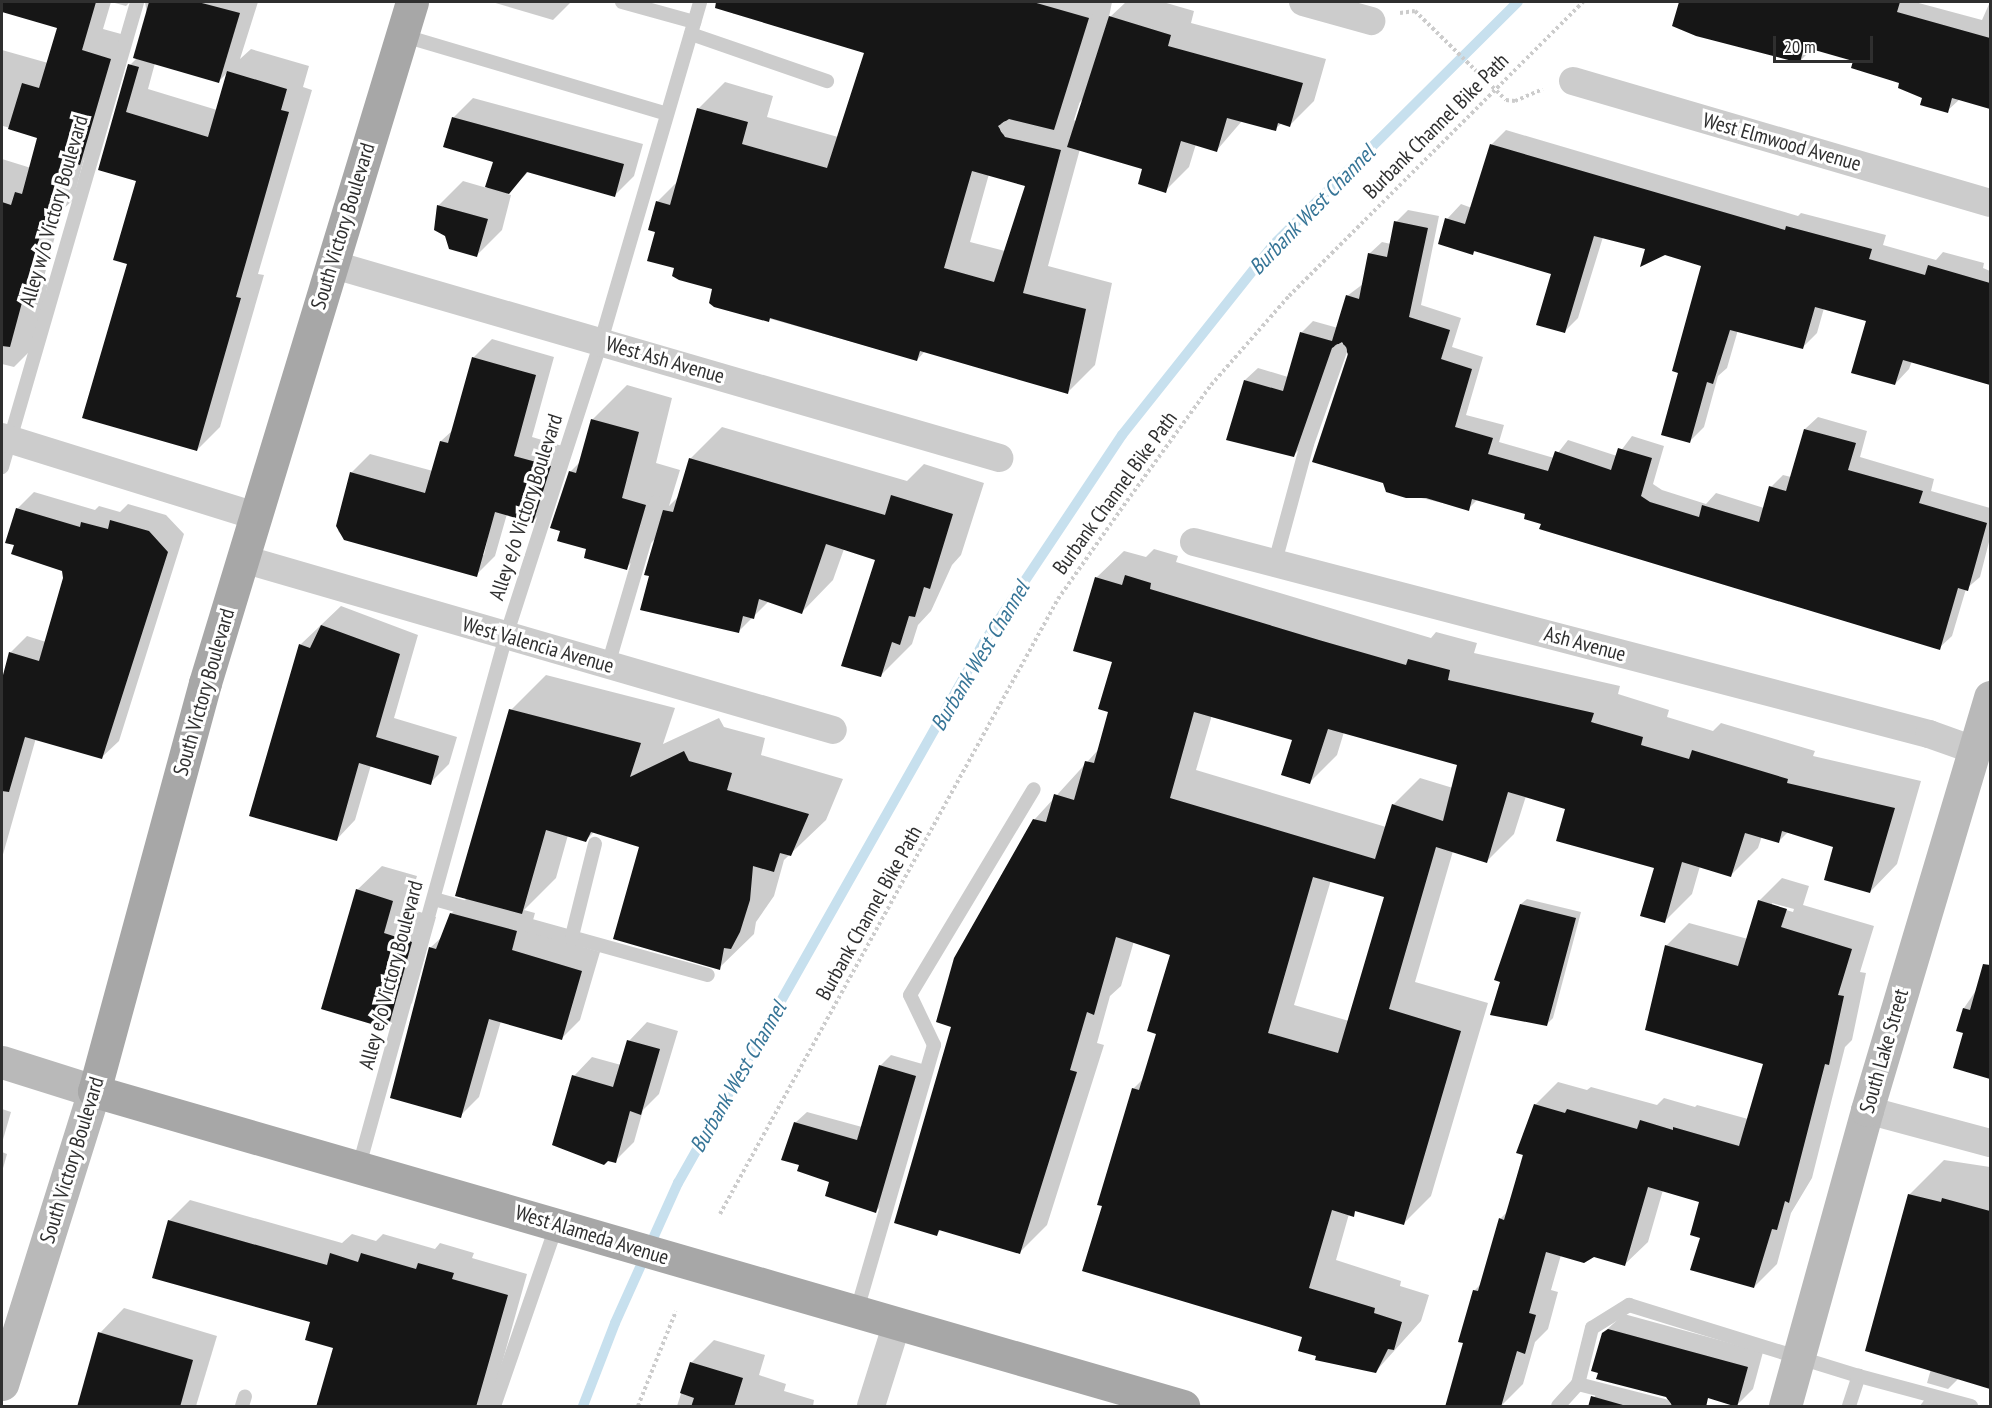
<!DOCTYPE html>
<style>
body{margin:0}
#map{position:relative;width:1992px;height:1408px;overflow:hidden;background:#fff;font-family:"PT Sans Narrow",sans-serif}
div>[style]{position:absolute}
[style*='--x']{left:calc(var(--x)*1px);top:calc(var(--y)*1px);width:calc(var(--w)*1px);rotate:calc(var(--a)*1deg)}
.shadow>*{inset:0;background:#0003}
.stream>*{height:10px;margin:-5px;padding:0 5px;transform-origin:5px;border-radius:5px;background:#c7e0ee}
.building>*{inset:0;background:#161616}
.path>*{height:4px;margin-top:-2px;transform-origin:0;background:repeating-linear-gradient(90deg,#ccc 0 3px,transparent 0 6px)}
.lane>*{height:14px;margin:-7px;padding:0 7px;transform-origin:7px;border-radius:7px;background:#ccc}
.street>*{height:28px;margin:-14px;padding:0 14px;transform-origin:14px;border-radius:14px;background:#ccc}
.secondary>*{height:33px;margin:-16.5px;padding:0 16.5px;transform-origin:16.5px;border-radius:16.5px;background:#b9b9b9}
.primary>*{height:33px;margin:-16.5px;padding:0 16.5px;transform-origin:16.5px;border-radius:16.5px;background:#a7a7a7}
span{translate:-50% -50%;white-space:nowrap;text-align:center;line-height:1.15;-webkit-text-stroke:6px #fff;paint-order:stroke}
.street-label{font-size:21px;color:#2f2f2f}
.water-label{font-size:22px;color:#377597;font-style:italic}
.frame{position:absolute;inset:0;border:3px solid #2f2f2f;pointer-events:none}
.scale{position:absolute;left:1773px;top:36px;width:100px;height:27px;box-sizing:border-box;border:3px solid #2f2f2f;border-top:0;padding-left:8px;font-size:18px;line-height:21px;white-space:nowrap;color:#2f2f2f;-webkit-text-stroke:4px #fff;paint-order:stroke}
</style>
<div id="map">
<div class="shadow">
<div style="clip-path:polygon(2px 2px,111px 2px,103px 29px,132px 37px,102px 141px,84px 159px,73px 200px,62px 210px,44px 277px,49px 278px,35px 346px,14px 367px,2px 364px,2px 159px,31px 168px,39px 136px,3px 126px,2px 130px,2px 50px,48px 63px,59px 27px,2px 7px)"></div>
<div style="clip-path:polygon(111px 2px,130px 2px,126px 6px)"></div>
<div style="clip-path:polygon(evenodd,145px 2px,258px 2px,240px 59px,251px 49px,309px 66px,303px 87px,312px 90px,258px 274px,264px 275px,220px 427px,197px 450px,129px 263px,138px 180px,99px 169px,130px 65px,137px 58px,147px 14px,145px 2px,155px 63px,219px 81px,228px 72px,217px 110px,148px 89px,155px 63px)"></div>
<div style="clip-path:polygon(492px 2px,571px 2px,553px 20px)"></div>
<div style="clip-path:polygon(evenodd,715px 2px,1112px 2px,1107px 27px,1110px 17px,1126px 2px,1163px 2px,1194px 11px,1191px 23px,1326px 59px,1314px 101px,1290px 125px,1282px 123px,1275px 129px,1242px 121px,1217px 150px,1196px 144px,1189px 167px,1165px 191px,1144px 168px,1080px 149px,1048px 266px,1112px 283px,1095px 365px,1068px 392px,925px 351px,917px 360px,710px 302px,714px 288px,676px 267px,657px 231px,657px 202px,678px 181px,698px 109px,725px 82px,773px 96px,767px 117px,838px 137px,865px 52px,715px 2px,1084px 98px,1077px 121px,1064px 118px,1084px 98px,715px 2px,989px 174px,1027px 185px,1005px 251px,970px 242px,989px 174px)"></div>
<div style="clip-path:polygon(1680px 2px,1915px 2px,1982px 20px,1990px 2px,1990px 107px,1960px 99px,1947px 111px,1901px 82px,1855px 60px,1813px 48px,1799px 62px,1674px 25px)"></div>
<div style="clip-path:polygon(473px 98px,643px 144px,634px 176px,615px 195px,529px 171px,507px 194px,511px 195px,502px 230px,477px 255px,438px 206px,463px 181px,487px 188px,495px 161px,453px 118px)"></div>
<div style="clip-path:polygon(1506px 130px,1798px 216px,1801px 213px,1886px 235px,1883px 245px,1936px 260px,1943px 252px,1984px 263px,1983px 268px,1990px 271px,1990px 383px,1912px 361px,1909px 369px,1895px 384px,1868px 320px,1824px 308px,1817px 333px,1803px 347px,1738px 330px,1727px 368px,1718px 376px,1704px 427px,1689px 442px,1703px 265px,1603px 237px,1578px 318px,1564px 332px,1553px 273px,1476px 250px,1473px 253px,1447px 219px,1461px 204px,1472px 208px,1492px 144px)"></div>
<div style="clip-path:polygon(1408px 210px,1439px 216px,1421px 305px,1461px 318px,1452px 347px,1483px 357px,1466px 415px,1504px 425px,1499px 442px,1554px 458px,1568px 440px,1617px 456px,1632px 436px,1664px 446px,1653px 484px,1662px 490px,1706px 504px,1716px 493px,1764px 508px,1771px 487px,1783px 475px,1791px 477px,1805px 429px,1818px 417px,1867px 431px,1860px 457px,1934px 479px,1931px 491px,1990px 508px,1990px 538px,1980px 577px,1966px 589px,1952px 636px,1939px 648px,1543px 524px,1527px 513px,1478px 499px,1468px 509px,1387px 490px,1343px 340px,1306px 442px,1294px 455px,1245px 380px,1258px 368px,1288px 377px,1301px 333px,1313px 321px,1338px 328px,1347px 296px,1363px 284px,1369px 254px,1382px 242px,1391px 244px,1396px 222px)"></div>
<div style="clip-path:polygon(evenodd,492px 339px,554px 357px,532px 437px,569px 448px,551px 503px,532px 522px,507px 514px,495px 556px,476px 575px,345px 539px,338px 531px,351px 473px,370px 454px,433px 471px,441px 441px,453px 430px,473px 358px,492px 339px,495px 504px,484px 555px,481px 555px,495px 504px)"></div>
<div style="clip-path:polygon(627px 385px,672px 398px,656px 463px,680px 470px,669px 506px,679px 496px,690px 459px,722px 427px,907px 481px,924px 464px,984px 483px,961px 555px,952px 565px,931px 611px,918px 625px,912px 644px,880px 676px,877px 559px,844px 549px,833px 580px,802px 612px,769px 601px,739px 631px,651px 575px,656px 538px,626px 568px,588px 548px,570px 472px,581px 461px,592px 420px)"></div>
<div style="clip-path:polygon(34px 492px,95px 510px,99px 506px,120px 512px,128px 504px,166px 515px,184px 534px,119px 741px,102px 757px,36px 738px,2px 858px,2px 679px,10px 653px,27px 636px,46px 642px,64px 579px,64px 570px,16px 544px,17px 509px)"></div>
<div style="clip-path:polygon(evenodd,1154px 549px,1178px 556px,1176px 562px,1347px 613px,1431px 638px,1436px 632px,1477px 643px,1474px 653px,1620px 686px,1618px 694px,1669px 710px,1667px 717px,1713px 731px,1721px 723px,1815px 751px,1813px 756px,1921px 781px,1897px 864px,1870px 892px,1835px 846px,1788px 832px,1779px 841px,1762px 836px,1758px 848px,1730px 876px,1700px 866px,1692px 894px,1665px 921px,1655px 867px,1567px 808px,1526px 796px,1514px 834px,1487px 861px,1453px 851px,1415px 982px,1488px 1003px,1431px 1196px,1404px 1223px,1358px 1210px,1349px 1214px,1336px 1260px,1401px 1281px,1400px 1286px,1429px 1295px,1421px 1321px,1376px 1371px,1317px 1355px,1304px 1336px,1103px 1205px,1133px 1089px,1144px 1078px,1158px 1033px,1172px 954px,1134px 941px,1121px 986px,1110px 996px,1097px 1043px,1104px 1045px,1047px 1225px,1020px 1252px,941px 1229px,937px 1234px,895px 1222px,953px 1026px,1035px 819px,1099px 749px,1110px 711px,1114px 661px,1096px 578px,1124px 551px,1146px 557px,1154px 549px,1212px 715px,1294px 739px,1310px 782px,1337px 755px,1344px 732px,1459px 764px,1453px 788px,1420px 778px,1393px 805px,1386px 827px,1196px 770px,1212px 715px,1154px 549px,1331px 880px,1386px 896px,1349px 1021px,1294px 1005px,1331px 880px)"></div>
<div style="clip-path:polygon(341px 606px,418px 635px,394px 718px,457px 737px,449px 764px,430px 783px,371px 765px,355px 820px,337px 839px,300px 645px)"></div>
<div style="clip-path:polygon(546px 675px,675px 708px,663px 744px,719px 718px,724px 727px,765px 738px,761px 755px,843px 779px,826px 820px,784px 860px,774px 896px,756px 922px,754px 934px,719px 968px,641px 846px,594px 832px,586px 840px,568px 835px,556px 878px,524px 910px,535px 913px,530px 931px,600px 952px,580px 1020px,561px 1039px,501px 1021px,479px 1097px,460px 1116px,430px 948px,443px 936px,451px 914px,468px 897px,511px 710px)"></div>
<div style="clip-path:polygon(382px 866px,417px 876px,407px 908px,436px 917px,412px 1003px,387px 1027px,357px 890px)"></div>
<div style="clip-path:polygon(evenodd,1782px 878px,1809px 886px,1803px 905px,1874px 926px,1860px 972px,1866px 973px,1852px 1040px,1845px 1047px,1812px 1178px,1791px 1213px,1777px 1264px,1754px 1287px,1701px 1237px,1701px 1201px,1663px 1190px,1648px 1242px,1624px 1265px,1593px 1256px,1561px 1255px,1551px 1290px,1558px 1292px,1548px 1329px,1535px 1342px,1523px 1384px,1501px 1406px,1465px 1342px,1474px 1291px,1482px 1283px,1500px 1219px,1509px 1210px,1535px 1105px,1558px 1082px,1587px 1090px,1591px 1087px,1657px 1105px,1664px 1098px,1695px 1107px,1697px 1105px,1748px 1119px,1764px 1063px,1666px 946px,1689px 923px,1748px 939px,1759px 901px,1782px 878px,1772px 903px,1794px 909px,1793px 912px,1772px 906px,1772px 903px)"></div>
<div style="clip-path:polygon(1527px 899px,1581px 912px,1553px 1018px,1547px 1024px,1521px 904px)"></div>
<div style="clip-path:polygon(1990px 970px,1990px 1076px,1955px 1067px,1965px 1032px,1964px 1008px)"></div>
<div style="clip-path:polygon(647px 1022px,678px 1031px,659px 1094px,643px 1110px,634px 1142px,615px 1161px,574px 1076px,592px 1057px,621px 1065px,629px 1041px)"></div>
<div style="clip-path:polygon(891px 1055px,926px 1065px,887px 1200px,876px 1211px,801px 1164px,795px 1123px,807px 1112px,862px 1127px,880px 1066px)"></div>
<div style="clip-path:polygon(2px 1109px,11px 1112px,2px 1143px)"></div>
<div style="clip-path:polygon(2px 1152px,7px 1154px,2px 1172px)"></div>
<div style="clip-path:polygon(1944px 1160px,1990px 1167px,1990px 1387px,1959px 1378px,1948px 1389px,1927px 1383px,1931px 1369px,1909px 1195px)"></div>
<div style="clip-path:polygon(190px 1200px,342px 1243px,352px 1234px,376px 1241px,383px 1234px,435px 1249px,440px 1243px,474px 1253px,472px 1258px,527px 1274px,490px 1406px,318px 1406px,335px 1347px,312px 1321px,169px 1221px)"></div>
<div style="clip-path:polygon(124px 1308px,217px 1336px,196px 1406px,78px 1406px,100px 1333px)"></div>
<div style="clip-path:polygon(1624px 1314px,1763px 1352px,1753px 1389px,1737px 1405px,1603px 1333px)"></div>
<div style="clip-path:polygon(714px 1340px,765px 1355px,759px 1375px,786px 1384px,784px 1391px,814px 1400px,813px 1406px,677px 1406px,691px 1363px)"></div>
<div style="clip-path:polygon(1598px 1391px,1640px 1406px,1589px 1406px)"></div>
<div style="clip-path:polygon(1927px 1396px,1948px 1406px,1920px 1406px)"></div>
</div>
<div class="stream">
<div style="--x:583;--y:1406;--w:89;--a:-68.9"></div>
<div style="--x:615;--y:1323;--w:154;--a:-65.8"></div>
<div style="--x:678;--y:1183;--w:622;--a:-60.51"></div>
<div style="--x:984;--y:642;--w:249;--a:-56.3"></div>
<div style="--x:1122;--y:435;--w:243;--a:-51.5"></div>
<div style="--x:1273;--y:245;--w:345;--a:-44.8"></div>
</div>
<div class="building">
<div style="clip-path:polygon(2px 2px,96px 2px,82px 50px,111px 59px,80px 165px,68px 161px,51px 223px,44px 221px,10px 347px,2px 346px,2px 202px,11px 205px,15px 192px,22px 194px,37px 138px,8px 129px,22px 83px,39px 88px,57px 28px,2px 12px)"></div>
<div style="clip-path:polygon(149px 2px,198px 2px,240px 13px,219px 83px,133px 58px)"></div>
<div style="clip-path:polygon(evenodd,716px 2px,1033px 2px,1089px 18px,1054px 130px,1009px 119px,998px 126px,1005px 137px,1061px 150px,1023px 293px,1086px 309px,1068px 394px,920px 351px,917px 361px,770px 318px,769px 322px,714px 307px,709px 303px,712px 289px,679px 280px,672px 276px,674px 268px,647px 261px,655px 232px,648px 230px,656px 201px,670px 205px,697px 108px,748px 122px,742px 144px,827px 168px,864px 53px,715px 8px,716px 2px,972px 171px,1025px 186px,994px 282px,944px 268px,972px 171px)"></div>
<div style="clip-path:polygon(1679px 2px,1900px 2px,1897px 12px,1990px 38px,1990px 109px,1952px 98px,1948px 113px,1920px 105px,1922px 98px,1898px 88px,1899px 83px,1851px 68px,1853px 61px,1804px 47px,1800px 63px,1696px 36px,1672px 26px)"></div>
<div style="clip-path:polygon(1109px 16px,1171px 35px,1168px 46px,1303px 83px,1290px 127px,1278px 123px,1276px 131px,1227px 118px,1217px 152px,1181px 141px,1166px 193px,1138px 184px,1142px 169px,1067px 147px)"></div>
<div style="clip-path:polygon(128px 64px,139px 67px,126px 112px,208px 137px,227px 71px,287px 89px,281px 110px,289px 112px,236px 297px,241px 298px,197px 451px,82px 418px,127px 264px,113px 260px,136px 181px,98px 170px)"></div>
<div style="clip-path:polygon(452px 117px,624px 164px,615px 197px,527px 172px,509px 194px,485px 187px,493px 162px,443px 147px)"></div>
<div style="clip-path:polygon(1490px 144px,1785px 230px,1786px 226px,1872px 249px,1869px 259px,1925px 275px,1928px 265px,1990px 283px,1990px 385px,1903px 360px,1895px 385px,1851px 373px,1866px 321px,1815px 307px,1803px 349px,1730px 330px,1713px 384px,1707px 382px,1690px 443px,1661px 435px,1678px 373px,1672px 371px,1701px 266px,1665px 255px,1640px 267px,1645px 249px,1594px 236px,1565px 333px,1536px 325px,1551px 274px,1474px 251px,1473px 255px,1438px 244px,1445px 218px,1465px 224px)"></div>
<div style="clip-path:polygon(437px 205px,488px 219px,477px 257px,449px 249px,445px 236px,434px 230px)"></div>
<div style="clip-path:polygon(1394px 221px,1428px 228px,1409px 317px,1450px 330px,1441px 359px,1472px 369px,1455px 427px,1493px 438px,1488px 454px,1548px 471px,1555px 451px,1611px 470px,1618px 448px,1652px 458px,1641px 496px,1650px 502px,1699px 517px,1702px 505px,1759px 522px,1769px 486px,1786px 491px,1804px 429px,1856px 443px,1848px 470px,1923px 491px,1919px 503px,1987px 523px,1968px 591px,1958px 588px,1940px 650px,1539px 529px,1541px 524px,1524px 519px,1525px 514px,1472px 499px,1469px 511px,1426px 498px,1406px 498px,1386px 492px,1383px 483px,1312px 462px,1348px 354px,1342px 342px,1332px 348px,1294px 457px,1226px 440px,1244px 380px,1283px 391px,1300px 332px,1332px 341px,1346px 295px,1359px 299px,1368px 253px,1387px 257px)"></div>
<div style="clip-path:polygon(472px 357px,536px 375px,514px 456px,551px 466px,533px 523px,495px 512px,477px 577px,344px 540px,336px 526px,350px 472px,425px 493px,440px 441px,448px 443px)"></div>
<div style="clip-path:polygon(591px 419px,639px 432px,622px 498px,646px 505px,627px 570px,584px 558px,586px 549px,557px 541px,560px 531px,550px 528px,569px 471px,576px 473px)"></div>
<div style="clip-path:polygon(689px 458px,885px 515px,891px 495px,953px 514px,930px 589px,924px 587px,915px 617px,909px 616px,900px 645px,892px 642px,881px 677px,841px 666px,875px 560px,826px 544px,802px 614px,759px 599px,754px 619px,743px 616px,739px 633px,640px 610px,649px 576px,644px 575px,663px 510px,673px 512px)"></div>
<div style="clip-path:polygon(16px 508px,80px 527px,81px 522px,108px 529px,110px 520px,149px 531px,168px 552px,102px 759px,25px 737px,9px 792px,2px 791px,2px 679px,9px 652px,39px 661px,63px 578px,62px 571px,11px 554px,14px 545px,5px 543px)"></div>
<div style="clip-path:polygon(evenodd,1125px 575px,1151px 583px,1150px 589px,1319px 640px,1406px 665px,1408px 659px,1450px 670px,1448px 680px,1594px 713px,1591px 722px,1643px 737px,1641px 745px,1689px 759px,1692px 750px,1788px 779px,1787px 783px,1895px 808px,1870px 893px,1824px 880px,1833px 847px,1782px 831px,1779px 843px,1745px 833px,1731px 877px,1682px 862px,1665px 923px,1640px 916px,1654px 868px,1556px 841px,1565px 809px,1508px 792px,1487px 863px,1436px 847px,1389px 1009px,1461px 1031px,1404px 1225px,1355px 1211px,1354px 1217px,1332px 1210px,1309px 1288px,1375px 1308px,1374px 1313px,1402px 1322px,1394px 1350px,1388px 1349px,1376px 1373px,1315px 1360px,1316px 1356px,1298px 1351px,1302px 1337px,1082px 1271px,1102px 1206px,1097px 1205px,1132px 1088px,1139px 1090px,1156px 1034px,1147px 1031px,1170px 955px,1116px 937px,1094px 1015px,1087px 1012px,1070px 1070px,1077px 1072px,1020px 1254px,939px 1230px,937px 1236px,894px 1223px,951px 1027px,936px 1022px,954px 958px,1033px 819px,1046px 822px,1054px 794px,1074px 800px,1085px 761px,1094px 763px,1108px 712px,1098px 709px,1112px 662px,1073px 651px,1095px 577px,1122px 585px,1125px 575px,1194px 712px,1292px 740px,1281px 775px,1310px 784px,1328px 729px,1457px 765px,1443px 821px,1392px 804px,1375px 859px,1170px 798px,1194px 712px,1125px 575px,1313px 877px,1384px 897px,1338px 1053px,1268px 1033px,1313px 877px)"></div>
<div style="clip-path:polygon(321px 625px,400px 654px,376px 737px,439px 756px,431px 785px,359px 763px,337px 841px,249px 816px,299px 644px,310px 648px)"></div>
<div style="clip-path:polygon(509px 709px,641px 743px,630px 777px,684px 751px,689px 761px,732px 773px,727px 790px,809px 814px,791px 856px,780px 853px,774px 872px,753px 866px,750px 900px,740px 932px,731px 949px,724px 948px,720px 970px,613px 939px,639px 847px,591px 832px,586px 842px,546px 830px,522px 914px,455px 896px)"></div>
<div style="clip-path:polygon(356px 889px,393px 901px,384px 933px,412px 942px,388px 1029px,321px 1009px)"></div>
<div style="clip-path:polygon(1758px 900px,1787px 909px,1781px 927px,1852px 949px,1838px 995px,1844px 996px,1829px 1065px,1825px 1064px,1789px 1203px,1785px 1201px,1777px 1230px,1772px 1229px,1754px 1288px,1690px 1270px,1700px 1238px,1690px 1235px,1699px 1202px,1648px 1187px,1625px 1266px,1594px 1257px,1584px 1263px,1546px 1252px,1529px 1313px,1536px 1315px,1525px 1354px,1517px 1351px,1501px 1407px,1445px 1407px,1463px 1343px,1458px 1342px,1473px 1290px,1478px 1291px,1499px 1218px,1504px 1220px,1523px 1155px,1516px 1153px,1534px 1104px,1565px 1113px,1567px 1109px,1637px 1129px,1640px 1120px,1673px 1130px,1673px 1127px,1739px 1146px,1763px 1064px,1645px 1030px,1665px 945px,1738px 966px)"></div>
<div style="clip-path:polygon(1520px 904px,1576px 918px,1547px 1026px,1490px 1015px,1500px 982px,1494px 980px)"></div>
<div style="clip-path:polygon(450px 913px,517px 931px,512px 950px,582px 971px,562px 1040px,489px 1019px,461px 1118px,390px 1098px,429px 947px,436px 949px)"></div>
<div style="clip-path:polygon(1983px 964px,1990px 965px,1990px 1079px,1953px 1068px,1963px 1033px,1956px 1031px,1963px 1008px,1970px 1010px)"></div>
<div style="clip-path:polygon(627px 1040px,660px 1049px,641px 1115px,630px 1111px,616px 1163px,608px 1161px,604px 1165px,552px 1145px,572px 1075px,613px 1087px)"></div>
<div style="clip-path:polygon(879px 1065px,916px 1076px,876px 1213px,825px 1196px,829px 1182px,797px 1171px,799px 1165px,781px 1160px,794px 1122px,857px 1140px)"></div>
<div style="clip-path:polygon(1908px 1194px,1941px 1202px,1942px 1198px,1990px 1211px,1990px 1389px,1865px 1351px)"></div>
<div style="clip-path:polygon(168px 1220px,327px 1265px,330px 1253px,358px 1262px,361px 1253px,416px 1269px,418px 1263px,454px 1273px,452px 1279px,508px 1295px,476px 1407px,316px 1407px,333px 1348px,305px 1340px,310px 1322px,152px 1278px)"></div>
<div style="clip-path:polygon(1608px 1329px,1748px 1367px,1737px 1407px,1708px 1398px,1706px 1407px,1673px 1407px,1666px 1397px,1596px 1379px,1598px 1373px,1591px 1371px,1602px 1333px)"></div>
<div style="clip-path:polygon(98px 1332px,193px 1360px,180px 1407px,77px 1407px)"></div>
<div style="clip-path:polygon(690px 1362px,743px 1378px,734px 1407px,691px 1407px,694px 1398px,680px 1393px)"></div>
<div style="clip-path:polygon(1591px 1396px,1630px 1407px,1588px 1407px)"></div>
</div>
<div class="path">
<div style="--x:1400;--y:13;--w:15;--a:-8"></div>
<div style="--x:1415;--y:11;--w:127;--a:44.4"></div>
<div style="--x:1506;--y:100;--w:9;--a:6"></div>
<div style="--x:1515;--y:101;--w:30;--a:-23"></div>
<div style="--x:720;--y:1214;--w:702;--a:-61.21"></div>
<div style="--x:1058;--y:599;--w:120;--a:-54.9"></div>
<div style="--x:1127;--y:501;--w:143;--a:-54.1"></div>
<div style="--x:1211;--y:385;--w:118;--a:-48.8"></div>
<div style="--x:1289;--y:296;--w:416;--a:-45"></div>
<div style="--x:638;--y:1406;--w:102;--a:-68.2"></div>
</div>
<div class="lane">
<div style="--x:622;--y:2;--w:75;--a:15.5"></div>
<div style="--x:691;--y:34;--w:144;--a:19.1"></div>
<div style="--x:401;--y:35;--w:277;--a:16.5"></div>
<div style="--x:1007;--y:128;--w:55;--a:13.8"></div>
<div style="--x:1060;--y:141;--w:146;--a:-72.4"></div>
<div style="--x:2;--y:467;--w:484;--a:-73.8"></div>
<div style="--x:1275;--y:562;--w:122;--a:-74.8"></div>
<div style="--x:1307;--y:444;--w:99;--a:-70.5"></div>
<div style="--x:608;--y:665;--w:170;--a:-73.6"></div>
<div style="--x:434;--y:899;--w:284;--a:15.5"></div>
<div style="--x:572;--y:936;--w:95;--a:-76"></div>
<div style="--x:359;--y:1166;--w:550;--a:-74.5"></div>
<div style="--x:506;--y:636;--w:310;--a:-72.1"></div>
<div style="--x:601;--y:341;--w:353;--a:-73.7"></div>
<div style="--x:857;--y:1310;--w:276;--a:-73.8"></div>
<div style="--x:934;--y:1045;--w:55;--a:-115.6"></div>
<div style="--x:910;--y:995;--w:240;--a:-59"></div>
<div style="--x:1578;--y:1384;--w:58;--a:-76"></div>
<div style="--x:1592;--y:1328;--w:44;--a:-31.9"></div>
<div style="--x:1629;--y:1305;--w:241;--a:17.2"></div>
<div style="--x:242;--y:1406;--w:10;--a:-73"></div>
<div style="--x:494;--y:1406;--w:193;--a:-70.9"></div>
<div style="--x:1558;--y:1406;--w:30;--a:-48"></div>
<div style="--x:1578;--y:1384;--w:89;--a:14.3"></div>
<div style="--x:1849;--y:1406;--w:32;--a:-72"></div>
<div style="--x:1859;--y:1376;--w:116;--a:15"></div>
</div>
<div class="street">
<div style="--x:1303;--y:2;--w:71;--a:15.6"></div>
<div style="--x:1573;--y:81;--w:434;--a:16.3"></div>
<div style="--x:331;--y:264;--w:696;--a:16.19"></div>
<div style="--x:2;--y:437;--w:266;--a:17.3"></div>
<div style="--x:1194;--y:542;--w:760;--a:14.64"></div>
<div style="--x:1929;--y:734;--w:48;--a:19.6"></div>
<div style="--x:243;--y:559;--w:614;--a:16.16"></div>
<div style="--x:1867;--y:1110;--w:127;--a:15"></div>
<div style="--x:871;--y:1406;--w:87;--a:-72.6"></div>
</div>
<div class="secondary">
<div style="--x:2;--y:1062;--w:96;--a:17.5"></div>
<div style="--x:94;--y:1091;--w:307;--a:107.4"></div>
<div style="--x:1785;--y:1406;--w:307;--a:-74.5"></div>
<div style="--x:1867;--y:1110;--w:431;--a:-73.4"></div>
</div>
<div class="primary">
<div style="--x:412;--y:2;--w:712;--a:106.91"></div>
<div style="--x:205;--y:683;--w:423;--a:105.2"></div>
<div style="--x:94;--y:1091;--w:1134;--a:16.13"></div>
</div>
<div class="street-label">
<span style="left:1436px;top:126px;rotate:-45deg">Burbank Channel Bike Path</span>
<span style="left:1782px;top:142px;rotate:16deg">West Elmwood Avenue</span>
<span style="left:54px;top:211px;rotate:-74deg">Alley w/o Victory Boulevard</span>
<span style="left:343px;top:226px;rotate:-73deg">South Victory Boulevard</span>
<span style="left:665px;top:360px;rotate:16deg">West Ash Avenue</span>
<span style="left:1115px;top:493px;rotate:-54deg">Burbank Channel Bike Path</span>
<span style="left:526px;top:507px;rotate:-72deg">Alley e/o Victory Boulevard</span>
<span style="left:1585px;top:644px;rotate:15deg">Ash Avenue</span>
<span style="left:538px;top:645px;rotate:16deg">West Valencia Avenue</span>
<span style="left:204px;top:692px;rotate:-74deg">South Victory Boulevard</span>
<span style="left:869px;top:913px;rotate:-61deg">Burbank Channel Bike Path</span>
<span style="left:391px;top:975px;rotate:-75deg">Alley e/o Victory Boulevard</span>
<span style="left:1884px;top:1051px;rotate:-74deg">South Lake Street</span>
<span style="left:72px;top:1160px;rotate:-73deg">South Victory Boulevard</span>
<span style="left:592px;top:1235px;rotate:17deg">West Alameda Avenue</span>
</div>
<div class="water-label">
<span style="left:1312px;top:210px;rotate:-46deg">Burbank West Channel</span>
<span style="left:980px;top:656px;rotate:-59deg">Burbank West Channel</span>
<span style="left:738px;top:1077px;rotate:-60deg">Burbank West Channel</span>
</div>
<div class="frame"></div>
<div class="scale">20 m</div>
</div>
